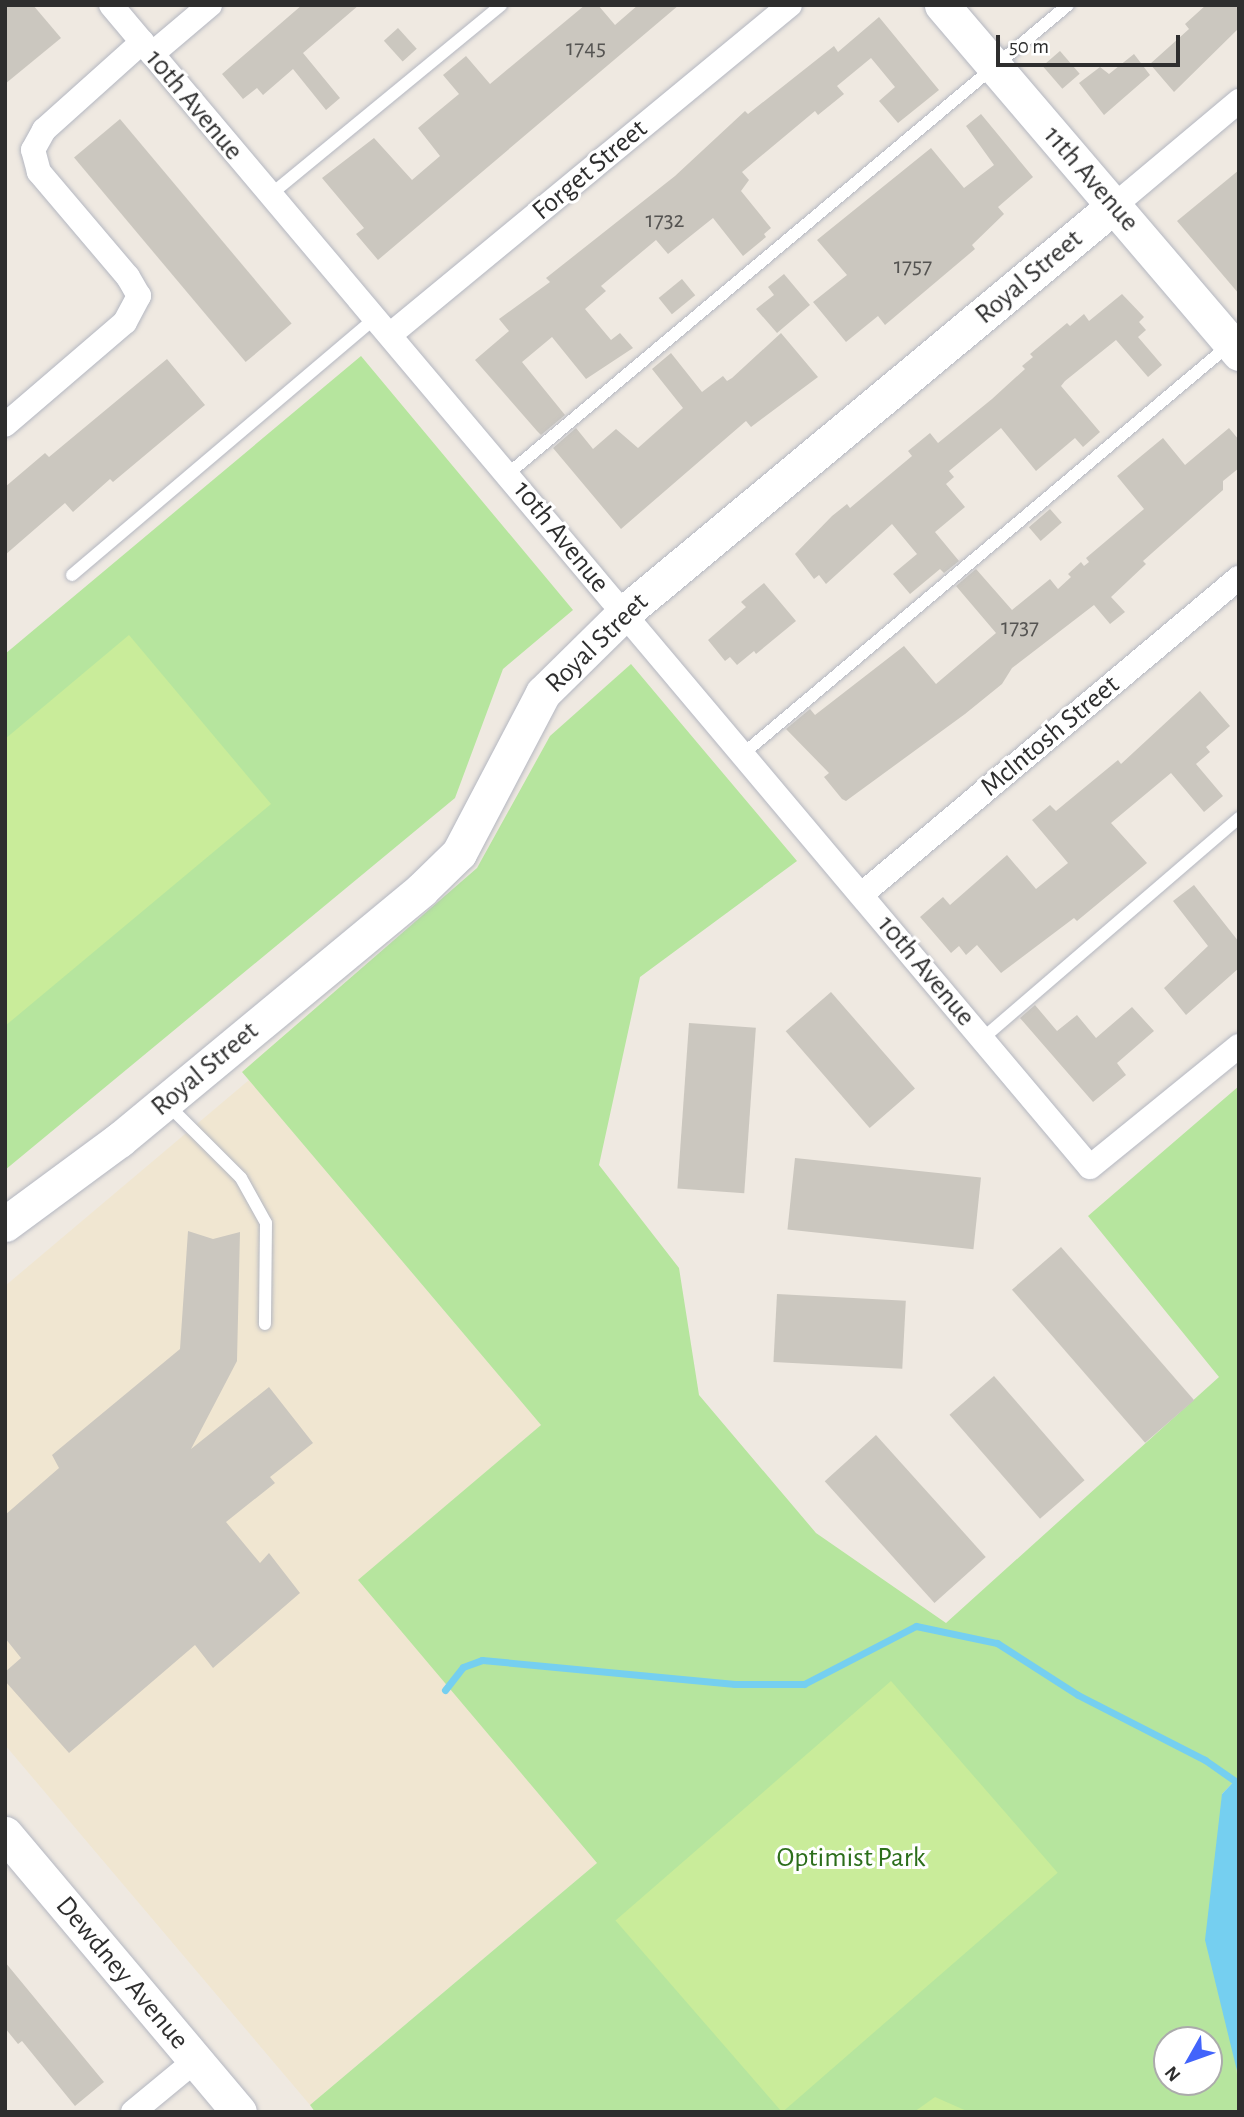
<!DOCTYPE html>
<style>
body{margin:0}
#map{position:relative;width:1244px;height:2117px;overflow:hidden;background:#efe9e1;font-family:"Alegreya Sans",sans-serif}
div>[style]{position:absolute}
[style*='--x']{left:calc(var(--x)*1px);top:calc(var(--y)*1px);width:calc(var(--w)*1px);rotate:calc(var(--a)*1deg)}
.education>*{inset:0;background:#f0e6d1}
.green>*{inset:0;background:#b6e59e}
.pitch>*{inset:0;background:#c9ec9a;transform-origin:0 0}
.water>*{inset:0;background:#75cff0}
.stream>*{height:7px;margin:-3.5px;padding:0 3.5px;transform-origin:3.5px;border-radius:3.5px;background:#75cff0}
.building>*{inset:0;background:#cbc7bf;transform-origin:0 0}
.roads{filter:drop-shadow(0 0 2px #b4b7c1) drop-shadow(0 0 2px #b4b7c1)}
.lane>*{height:12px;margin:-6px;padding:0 6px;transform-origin:6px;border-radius:6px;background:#fff}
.street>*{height:24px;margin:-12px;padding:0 12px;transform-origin:12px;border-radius:12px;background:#fff}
.secondary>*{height:35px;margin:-17.5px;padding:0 17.5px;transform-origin:17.5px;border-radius:17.5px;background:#fff}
span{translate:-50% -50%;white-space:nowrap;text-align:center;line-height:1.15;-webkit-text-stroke:6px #fff;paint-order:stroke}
.number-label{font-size:24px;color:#555452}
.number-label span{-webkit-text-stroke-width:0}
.street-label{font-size:28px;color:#2e2e2e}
.park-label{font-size:28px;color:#2c6e1b}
.frame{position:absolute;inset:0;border:7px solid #2e2e2e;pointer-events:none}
.north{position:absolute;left:1153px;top:2026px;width:70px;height:70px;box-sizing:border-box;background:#fff;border:2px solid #ababab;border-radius:50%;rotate:230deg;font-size:19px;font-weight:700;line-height:28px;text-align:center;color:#2e2e2e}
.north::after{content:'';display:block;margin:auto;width:24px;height:32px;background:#4264fb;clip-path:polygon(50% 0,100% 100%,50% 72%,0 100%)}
.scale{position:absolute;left:996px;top:35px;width:184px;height:32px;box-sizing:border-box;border:4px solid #2e2e2e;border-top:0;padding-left:9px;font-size:21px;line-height:24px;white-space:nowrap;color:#2e2e2e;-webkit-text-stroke:5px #fff;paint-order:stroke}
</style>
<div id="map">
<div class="education">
<div style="clip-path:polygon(249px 1080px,541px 1425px,359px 1580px,597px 1863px,310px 2105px,5px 1745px,5px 1286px)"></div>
</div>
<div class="green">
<div style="clip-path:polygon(361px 356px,573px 610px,503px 669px,455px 798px,5px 1170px,5px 654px)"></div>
<div style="clip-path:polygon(evenodd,631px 664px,797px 861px,640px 977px,599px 1165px,679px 1268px,699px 1395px,816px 1533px,946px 1623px,1219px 1377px,1088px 1216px,1239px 1086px,1239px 1776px,1222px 1794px,1239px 2112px,315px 2112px,310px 2105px,597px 1863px,358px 1580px,541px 1425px,242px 1072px,477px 868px,550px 736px,631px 664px,1167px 2040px,1209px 2040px,1209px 2082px,1167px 2082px,1167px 2040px)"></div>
</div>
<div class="pitch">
<div style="clip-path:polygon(129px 635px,271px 804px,5px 1026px,5px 739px)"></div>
<div style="left:891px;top:1681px;width:254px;height:365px;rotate:49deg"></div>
<div style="clip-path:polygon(935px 2097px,969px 2112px,914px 2112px)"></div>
</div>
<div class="water">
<div style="clip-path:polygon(1239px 1776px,1239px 2079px,1205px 1940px,1222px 1794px)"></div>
</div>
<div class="stream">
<div style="--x:445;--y:1690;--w:29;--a:-52"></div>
<div style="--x:463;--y:1667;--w:20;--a:-20"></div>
<div style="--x:482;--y:1660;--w:254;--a:5.4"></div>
<div style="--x:735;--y:1684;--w:69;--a:0"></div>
<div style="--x:804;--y:1684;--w:126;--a:-27.4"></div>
<div style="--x:916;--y:1626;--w:83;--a:11.9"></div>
<div style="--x:997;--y:1643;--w:96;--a:32.7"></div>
<div style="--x:1078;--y:1695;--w:143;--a:27.1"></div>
<div style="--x:1205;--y:1760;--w:37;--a:35"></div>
</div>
<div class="building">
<div style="clip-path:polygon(5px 5px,33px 5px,61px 38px,5px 84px)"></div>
<div style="clip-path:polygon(302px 5px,359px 5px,303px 53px,340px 98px,326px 110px,293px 69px,263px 95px,257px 88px,243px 99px,222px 74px)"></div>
<div style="clip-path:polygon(585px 5px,598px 5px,615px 25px,638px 5px,679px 5px,378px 260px,356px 234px,364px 228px,322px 178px,374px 138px,412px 180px,440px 156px,418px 128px,459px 94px,443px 75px,466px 56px,490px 84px)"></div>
<div style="clip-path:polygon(1206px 5px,1239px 5px,1239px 28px,1174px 92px,1150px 64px,1189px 29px,1185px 24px)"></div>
<div style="clip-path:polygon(879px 17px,939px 90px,898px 123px,879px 101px,895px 87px,871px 58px,837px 86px,844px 94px,818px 115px,815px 111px,742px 172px,749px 180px,741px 191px,771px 228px,764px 234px,766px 237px,743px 256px,713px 218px,668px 254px,656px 240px,601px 286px,606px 291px,585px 309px,611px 340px,620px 333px,633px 348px,586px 379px,552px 337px,522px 362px,565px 415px,541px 435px,537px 431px,475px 360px,509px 331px,499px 319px,550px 282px,546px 278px,675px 176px,745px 111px,748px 114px,834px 46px,838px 52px)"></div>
<div style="left:398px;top:28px;width:28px;height:19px;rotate:48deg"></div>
<div style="left:1060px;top:51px;width:30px;height:23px;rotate:49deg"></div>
<div style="clip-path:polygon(1134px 54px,1150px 75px,1104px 115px,1079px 83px,1100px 67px,1109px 74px)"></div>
<div style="clip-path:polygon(981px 114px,1033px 177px,998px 207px,1004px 214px,972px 245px,975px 249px,885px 325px,878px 316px,846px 342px,813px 302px,847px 275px,817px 240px,931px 148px,964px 188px,994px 165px,966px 126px)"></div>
<div style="left:120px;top:119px;width:267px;height:60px;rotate:50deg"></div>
<div style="clip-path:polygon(1239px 170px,1239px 294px,1177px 221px)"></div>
<div style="clip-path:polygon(784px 274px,810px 305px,777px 333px,756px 309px,774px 295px,768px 287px)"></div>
<div style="left:682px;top:279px;width:21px;height:30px;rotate:51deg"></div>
<div style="clip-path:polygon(1122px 294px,1144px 317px,1139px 322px,1146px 330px,1138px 337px,1162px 365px,1148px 377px,1116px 340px,1065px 381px,1061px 386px,1100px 432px,1083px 447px,1075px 438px,1036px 471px,1001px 428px,949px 471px,954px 477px,946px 484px,965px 507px,935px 532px,959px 561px,944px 573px,940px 569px,910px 594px,893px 574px,917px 554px,892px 524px,826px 584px,819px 575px,814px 579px,795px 554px,832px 516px,847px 504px,850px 508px,912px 456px,908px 451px,930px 433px,938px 443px,992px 399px,1025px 369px,1022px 366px,1033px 357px,1030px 354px,1067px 323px,1070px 326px,1084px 314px,1089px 321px)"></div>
<div style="clip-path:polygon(781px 333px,818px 377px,751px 427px,746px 421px,621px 529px,553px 448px,576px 428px,593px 449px,616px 429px,638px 448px,683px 408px,652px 369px,671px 353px,702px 392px,723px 376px,727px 381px,732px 378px)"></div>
<div style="clip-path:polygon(167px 359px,205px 405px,113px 482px,110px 479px,73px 512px,65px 503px,5px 555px,5px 487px,45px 453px,49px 457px)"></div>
<div style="clip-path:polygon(1229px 428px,1239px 440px,1239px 468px,1223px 481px,1223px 490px,1143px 561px,1146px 564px,1111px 597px,1125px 612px,1110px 624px,1094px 605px,1012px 668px,1002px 684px,965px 714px,846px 801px,842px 799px,824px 777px,829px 773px,786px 729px,810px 709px,815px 715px,904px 646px,936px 684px,996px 633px,956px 586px,976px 569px,1012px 610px,1050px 579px,1058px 589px,1071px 577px,1068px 574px,1081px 562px,1084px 566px,1089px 562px,1086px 558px,1144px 509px,1117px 476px,1163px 438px,1185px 465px)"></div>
<div style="left:1050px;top:509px;width:18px;height:28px;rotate:49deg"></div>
<div style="clip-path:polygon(764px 583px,796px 621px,756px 654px,754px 651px,737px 665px,730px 657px,725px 661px,708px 640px,746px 607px,741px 602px)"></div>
<div style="clip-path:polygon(1200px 691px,1230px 726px,1206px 747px,1210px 752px,1196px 764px,1223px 796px,1204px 812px,1171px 773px,1111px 823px,1147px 863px,1077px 921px,1074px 918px,1001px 973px,977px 945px,966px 955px,959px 946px,951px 953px,920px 917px,943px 897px,950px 905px,1007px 855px,1036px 889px,1068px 863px,1032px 820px,1050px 805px,1056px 811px,1118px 760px,1121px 764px)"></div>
<div style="clip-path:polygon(1194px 885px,1239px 942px,1239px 968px,1186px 1015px,1164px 988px,1208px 946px,1173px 901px)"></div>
<div style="left:831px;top:992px;width:128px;height:60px;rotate:49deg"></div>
<div style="clip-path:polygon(1035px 1005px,1057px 1031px,1077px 1015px,1096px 1038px,1132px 1007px,1154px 1031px,1117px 1063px,1126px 1075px,1093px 1102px,1020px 1018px)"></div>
<div style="left:689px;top:1023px;width:67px;height:166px;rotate:4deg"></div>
<div style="left:795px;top:1158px;width:187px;height:72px;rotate:6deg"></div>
<div style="clip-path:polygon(188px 1231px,213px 1239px,240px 1232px,237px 1361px,191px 1449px,269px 1387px,313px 1443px,270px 1477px,275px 1483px,226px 1522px,260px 1563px,269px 1553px,300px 1593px,213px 1668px,195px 1645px,69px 1753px,5px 1681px,5px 1672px,21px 1658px,5px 1638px,5px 1515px,59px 1468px,52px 1455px,180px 1349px)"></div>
<div style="left:1061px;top:1247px;width:203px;height:65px;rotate:49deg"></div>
<div style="left:777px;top:1294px;width:129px;height:68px;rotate:3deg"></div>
<div style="left:994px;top:1376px;width:138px;height:59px;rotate:49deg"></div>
<div style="left:876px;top:1435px;width:164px;height:69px;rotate:48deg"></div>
<div style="clip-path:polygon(5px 1962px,104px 2082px,75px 2106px,22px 2041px,18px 2044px,5px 2028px)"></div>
</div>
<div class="roads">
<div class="lane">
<div style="--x:270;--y:195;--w:299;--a:-39.4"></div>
<div style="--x:509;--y:473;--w:729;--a:-39.94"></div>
<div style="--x:72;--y:575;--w:399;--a:-40.3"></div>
<div style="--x:744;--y:753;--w:634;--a:-40.07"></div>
<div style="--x:982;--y:1039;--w:339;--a:-40.7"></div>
<div style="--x:168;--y:1105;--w:103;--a:45"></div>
<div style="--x:241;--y:1178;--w:51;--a:60.9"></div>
<div style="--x:266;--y:1223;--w:101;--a:90.6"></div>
</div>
<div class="street">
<div style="--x:111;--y:5;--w:1519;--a:49.89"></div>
<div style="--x:1090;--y:1167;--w:192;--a:-39.1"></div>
<div style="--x:152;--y:54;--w:76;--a:-40.2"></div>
<div style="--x:1115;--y:205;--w:162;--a:-40"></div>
<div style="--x:391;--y:334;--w:517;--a:-39.51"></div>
<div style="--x:5;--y:425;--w:158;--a:-40.6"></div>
<div style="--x:125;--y:322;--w:30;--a:-62"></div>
<div style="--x:139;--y:296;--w:22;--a:-120"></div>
<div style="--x:128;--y:277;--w:138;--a:-130.3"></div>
<div style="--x:39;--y:172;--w:23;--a:-105"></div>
<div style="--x:33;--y:150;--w:23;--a:-61"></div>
<div style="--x:44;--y:130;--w:132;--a:-41.9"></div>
<div style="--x:862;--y:894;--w:492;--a:-40"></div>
<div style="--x:133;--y:2112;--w:82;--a:-39.5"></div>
</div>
<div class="secondary">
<div style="--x:942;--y:5;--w:458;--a:49.5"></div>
<div style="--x:5;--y:1224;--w:142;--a:-36.4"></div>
<div style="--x:119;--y:1140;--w:392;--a:-39.6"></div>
<div style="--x:421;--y:890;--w:53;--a:-44.2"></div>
<div style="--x:459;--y:853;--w:181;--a:-62.3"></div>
<div style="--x:543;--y:693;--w:114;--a:-44.6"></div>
<div style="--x:624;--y:613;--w:638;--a:-39.73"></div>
<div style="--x:5;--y:1834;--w:363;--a:49.9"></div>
</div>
</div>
<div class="number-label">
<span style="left:586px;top:49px">1745</span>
<span style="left:665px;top:221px">1732</span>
<span style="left:913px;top:267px">1757</span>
<span style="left:1020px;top:628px">1737</span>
</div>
<div class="street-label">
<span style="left:194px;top:105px;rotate:50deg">10th Avenue</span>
<span style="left:590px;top:170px;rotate:-40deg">Forget Street</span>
<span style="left:1091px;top:179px;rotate:49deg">11th Avenue</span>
<span style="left:1029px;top:277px;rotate:-40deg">Royal Street</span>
<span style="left:561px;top:537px;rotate:51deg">10th Avenue</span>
<span style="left:597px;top:643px;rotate:-44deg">Royal Street</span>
<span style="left:1050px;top:736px;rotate:-40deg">McIntosh Street</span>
<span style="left:926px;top:971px;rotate:50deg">10th Avenue</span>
<span style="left:205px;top:1069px;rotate:-40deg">Royal Street</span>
<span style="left:122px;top:1973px;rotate:50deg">Dewdney Avenue</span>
</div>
<div class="park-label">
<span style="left:851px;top:1858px">Optimist Park</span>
</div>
<div class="frame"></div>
<div class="north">N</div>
<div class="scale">50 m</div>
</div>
